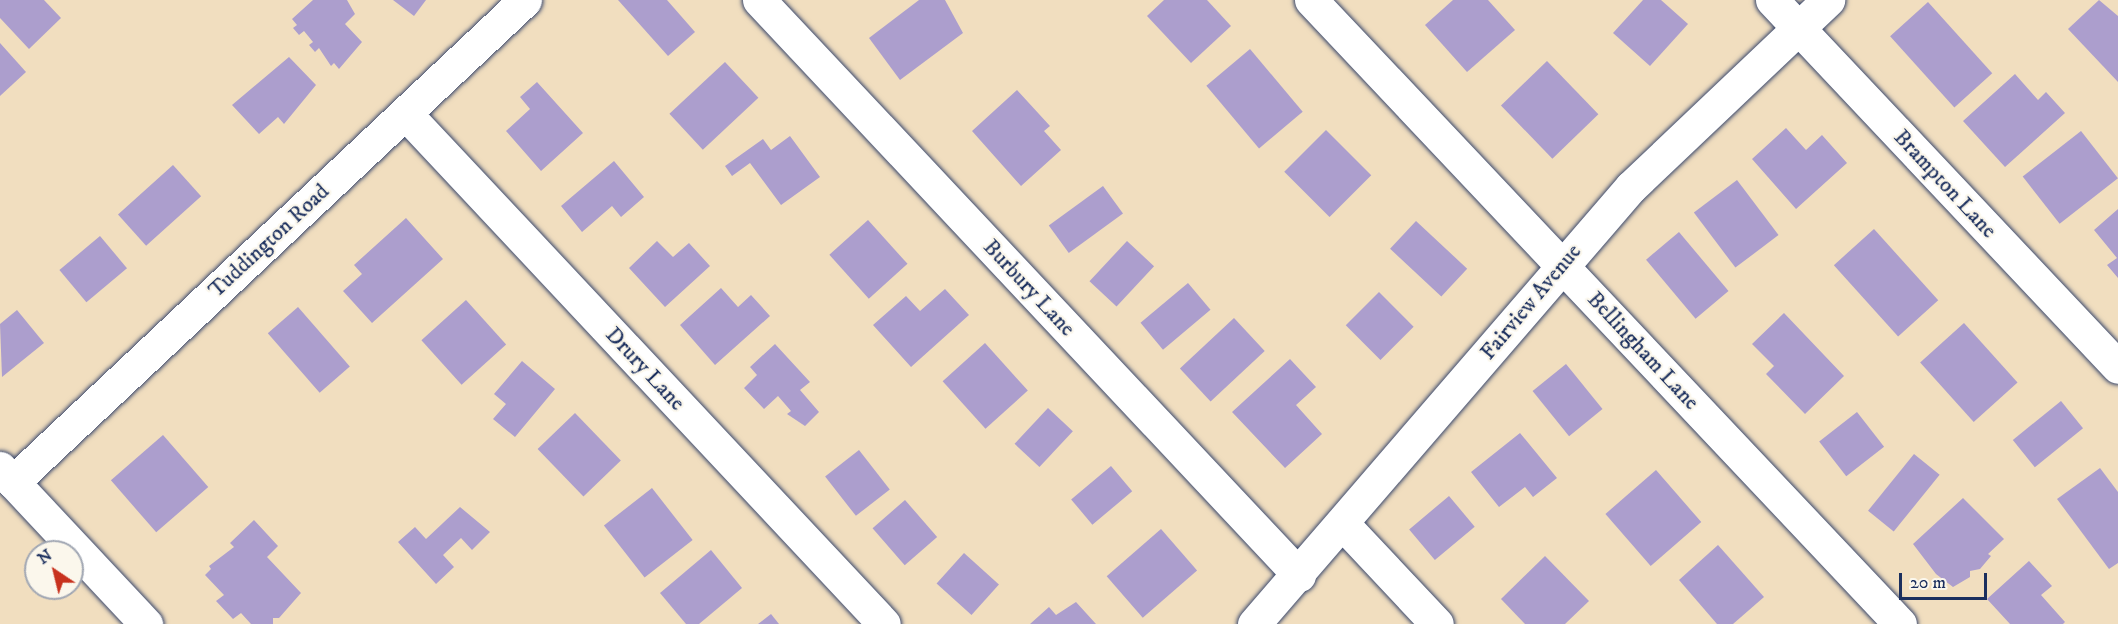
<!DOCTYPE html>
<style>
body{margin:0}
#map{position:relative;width:2118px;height:624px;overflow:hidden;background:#f1debf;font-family:"IM FELL DW Pica",serif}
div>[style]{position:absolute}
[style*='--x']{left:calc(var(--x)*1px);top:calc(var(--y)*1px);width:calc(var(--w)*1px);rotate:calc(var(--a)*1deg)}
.building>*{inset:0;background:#ac9ecd;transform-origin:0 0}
.roads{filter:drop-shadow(0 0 2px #3b496d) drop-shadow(0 0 2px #3b496d)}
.minor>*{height:33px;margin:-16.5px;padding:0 16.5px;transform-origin:16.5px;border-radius:16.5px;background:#fff}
.tertiary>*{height:33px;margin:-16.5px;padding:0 16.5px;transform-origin:16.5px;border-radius:16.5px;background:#fff}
span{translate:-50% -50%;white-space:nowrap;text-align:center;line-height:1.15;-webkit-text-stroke:4.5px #fbf7ec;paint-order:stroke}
.street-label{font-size:22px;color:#1b2f5e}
.north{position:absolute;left:24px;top:540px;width:60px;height:60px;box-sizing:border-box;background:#fbf7ec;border:2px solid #a1a7b3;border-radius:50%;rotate:325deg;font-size:16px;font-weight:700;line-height:24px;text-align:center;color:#1b2f5e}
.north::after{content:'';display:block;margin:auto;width:21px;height:27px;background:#c8321e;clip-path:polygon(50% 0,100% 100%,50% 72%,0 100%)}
.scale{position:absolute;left:1899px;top:573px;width:88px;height:27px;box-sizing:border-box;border:3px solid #1b2f5e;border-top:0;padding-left:8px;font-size:18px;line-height:21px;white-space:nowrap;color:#1b2f5e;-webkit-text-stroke:4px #fbf7ec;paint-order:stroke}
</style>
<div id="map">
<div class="building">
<div style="clip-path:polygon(0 0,44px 0,61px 18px,29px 49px,0 18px)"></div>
<div style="clip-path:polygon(313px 0,347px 0,355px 14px,345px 24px,362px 42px,339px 69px,334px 63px,331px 66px,319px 48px,315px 52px,309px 45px,313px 42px,304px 31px,299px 35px,293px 28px,297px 25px,292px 19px)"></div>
<div style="clip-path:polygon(393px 0,426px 0,414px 16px)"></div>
<div style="clip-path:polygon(618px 0,667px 0,695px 32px,668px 56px)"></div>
<div style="clip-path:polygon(919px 0,945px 0,963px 33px,900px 80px,869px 38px)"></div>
<div style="clip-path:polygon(1164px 0,1207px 0,1231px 26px,1191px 63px,1147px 16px)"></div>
<div style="clip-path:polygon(1453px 0,1488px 0,1515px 30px,1467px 72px,1425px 25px)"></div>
<div style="clip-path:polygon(1643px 0,1661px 0,1688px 24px,1650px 66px,1613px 33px)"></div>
<div style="clip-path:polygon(2099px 0,2118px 16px,2118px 82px,2068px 29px)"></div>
<div style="left:1928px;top:2px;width:96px;height:51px;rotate:48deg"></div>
<div style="clip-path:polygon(0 43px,26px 72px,0 96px)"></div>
<div style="left:1250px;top:49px;width:82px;height:57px;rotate:50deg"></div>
<div style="clip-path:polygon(289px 57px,316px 85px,284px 124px,278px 117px,259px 134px,232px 105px)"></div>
<div style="left:1547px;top:61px;width:74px;height:64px;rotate:46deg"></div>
<div style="left:725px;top:62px;width:49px;height:76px;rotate:47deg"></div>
<div style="clip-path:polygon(2015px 74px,2038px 100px,2046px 92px,2065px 113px,2005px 167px,1963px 121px)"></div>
<div style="clip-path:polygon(537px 82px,583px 133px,541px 171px,506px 131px,530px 109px,520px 97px)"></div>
<div style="clip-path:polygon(1017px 90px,1050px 126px,1044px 131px,1061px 150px,1021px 186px,972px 131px)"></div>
<div style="clip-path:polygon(1786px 128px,1806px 150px,1822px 135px,1847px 163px,1796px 209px,1752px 159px)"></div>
<div style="left:1326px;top:130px;width:64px;height:59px;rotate:45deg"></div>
<div style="left:2081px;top:131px;width:60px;height:74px;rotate:52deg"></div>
<div style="clip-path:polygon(790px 136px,820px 177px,781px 205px,750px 163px,732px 176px,725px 166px,763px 139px,771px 150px)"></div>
<div style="clip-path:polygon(614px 161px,644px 197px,621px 217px,612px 206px,582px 232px,561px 206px)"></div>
<div style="left:173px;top:165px;width:42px;height:74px;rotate:48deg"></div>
<div style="left:1737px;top:180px;width:69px;height:54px;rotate:53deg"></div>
<div style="left:1103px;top:186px;width:34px;height:67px;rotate:54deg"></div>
<div style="clip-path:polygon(2118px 209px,2118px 278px,2107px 265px,2117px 258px,2094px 230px)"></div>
<div style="clip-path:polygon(406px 218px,443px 259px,372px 323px,343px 291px,362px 274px,354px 265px)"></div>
<div style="left:868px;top:220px;width:59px;height:52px;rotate:48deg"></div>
<div style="left:1416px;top:221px;width:70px;height:38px;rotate:43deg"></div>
<div style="left:1874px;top:229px;width:96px;height:54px;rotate:48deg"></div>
<div style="left:1679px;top:232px;width:77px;height:43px;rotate:50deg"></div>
<div style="left:100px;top:236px;width:42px;height:53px;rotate:50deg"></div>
<div style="clip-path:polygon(657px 241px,673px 257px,689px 243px,710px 266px,665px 307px,629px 268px)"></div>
<div style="left:1127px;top:241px;width:37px;height:55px;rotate:43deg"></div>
<div style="left:1188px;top:283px;width:35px;height:62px;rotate:50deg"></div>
<div style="clip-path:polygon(721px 288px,738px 307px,751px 295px,770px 316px,715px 365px,680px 325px)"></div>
<div style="clip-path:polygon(945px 289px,969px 315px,911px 367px,873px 325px,906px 296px,920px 311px)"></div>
<div style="left:1379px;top:292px;width:49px;height:47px;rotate:45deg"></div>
<div style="left:466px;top:300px;width:60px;height:60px;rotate:48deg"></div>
<div style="left:298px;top:307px;width:79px;height:40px;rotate:49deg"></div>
<div style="clip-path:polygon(17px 310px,44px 343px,2px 377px,0 324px)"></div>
<div style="clip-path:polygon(1784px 313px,1844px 376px,1805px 414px,1766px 374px,1774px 366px,1752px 344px)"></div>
<div style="left:1234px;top:318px;width:45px;height:74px;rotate:47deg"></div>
<div style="left:1964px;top:323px;width:80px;height:59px;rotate:48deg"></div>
<div style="left:985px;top:343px;width:64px;height:57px;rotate:48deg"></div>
<div style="clip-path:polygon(775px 344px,810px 382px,800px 390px,819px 412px,805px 426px,787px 414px,791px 411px,778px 396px,764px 409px,744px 388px,757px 375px,750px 367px)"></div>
<div style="clip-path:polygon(1290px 359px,1316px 387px,1296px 405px,1322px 434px,1285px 468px,1232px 412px)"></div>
<div style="clip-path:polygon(522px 361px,555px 389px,515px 437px,493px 419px,506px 404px,494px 394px)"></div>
<div style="left:1566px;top:364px;width:58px;height:43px;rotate:51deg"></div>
<div style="left:2061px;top:401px;width:35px;height:62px;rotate:51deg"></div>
<div style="left:1048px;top:408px;width:34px;height:49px;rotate:43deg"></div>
<div style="left:1857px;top:412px;width:44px;height:48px;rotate:52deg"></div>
<div style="left:575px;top:413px;width:66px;height:52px;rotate:46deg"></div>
<div style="clip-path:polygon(1520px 433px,1557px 478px,1533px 497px,1525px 487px,1499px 507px,1471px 472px)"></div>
<div style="left:163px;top:435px;width:69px;height:69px;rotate:49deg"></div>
<div style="left:859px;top:450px;width:50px;height:43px;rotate:52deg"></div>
<div style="left:1914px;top:454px;width:33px;height:73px;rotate:39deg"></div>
<div style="left:1111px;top:466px;width:33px;height:52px;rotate:50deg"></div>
<div style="clip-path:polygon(2100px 468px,2118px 492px,2118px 563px,2109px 569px,2057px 499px)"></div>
<div style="left:1656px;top:470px;width:69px;height:67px;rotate:49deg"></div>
<div style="left:652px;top:488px;width:66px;height:61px;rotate:52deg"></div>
<div style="left:1449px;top:496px;width:40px;height:52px;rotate:50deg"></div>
<div style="clip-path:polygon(1963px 498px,2004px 539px,1988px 554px,1991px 556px,1980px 569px,1970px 571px,1970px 577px,1953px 587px,1936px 574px,1913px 544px)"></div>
<div style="left:905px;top:500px;width:49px;height:43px;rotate:49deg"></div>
<div style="clip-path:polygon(460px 507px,490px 532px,472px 550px,461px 538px,443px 555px,454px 567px,436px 584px,398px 542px,415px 527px,426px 539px)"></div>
<div style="clip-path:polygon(254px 520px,278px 546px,267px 557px,301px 593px,279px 618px,273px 618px,273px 624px,251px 624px,241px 613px,233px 619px,216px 601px,224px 595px,205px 575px,211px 569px,209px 566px,234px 547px,230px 543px)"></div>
<div style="left:1161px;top:529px;width:55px;height:72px;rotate:49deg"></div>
<div style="clip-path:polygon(1718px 545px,1764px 597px,1733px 624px,1717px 624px,1679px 580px)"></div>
<div style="clip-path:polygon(711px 550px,742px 588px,699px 624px,686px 624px,660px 593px)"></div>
<div style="left:964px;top:553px;width:47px;height:41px;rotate:42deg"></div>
<div style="clip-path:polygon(1545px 556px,1589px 601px,1565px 624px,1525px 624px,1501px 599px)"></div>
<div style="clip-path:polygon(2029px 561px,2052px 586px,2041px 595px,2065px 622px,2063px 624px,2010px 624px,1987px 599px)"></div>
<div style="clip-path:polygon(1076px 602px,1096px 624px,1030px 624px,1049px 607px,1056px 615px)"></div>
<div style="clip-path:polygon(771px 614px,779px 624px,758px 624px)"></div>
</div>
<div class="roads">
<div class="minor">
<div style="--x:759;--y:0;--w:789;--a:46.8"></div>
<div style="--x:1311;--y:0;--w:858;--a:46.65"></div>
<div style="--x:1772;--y:0;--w:504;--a:46.69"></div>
<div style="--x:405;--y:113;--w:700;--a:46.85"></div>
<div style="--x:0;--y:468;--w:214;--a:46.9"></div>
<div style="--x:13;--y:482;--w:703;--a:-43.27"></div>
<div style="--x:1343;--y:524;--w:137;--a:46.8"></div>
</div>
<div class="tertiary">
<div style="--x:1254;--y:624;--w:577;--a:-49.22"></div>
<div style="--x:1631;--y:187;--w:272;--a:-43.5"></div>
</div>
</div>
<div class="street-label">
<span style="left:1945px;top:184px;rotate:47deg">Brampton Lane</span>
<span style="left:269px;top:241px;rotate:-43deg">Tuddington Road</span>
<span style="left:1029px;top:288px;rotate:47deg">Burbury Lane</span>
<span style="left:1531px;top:302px;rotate:-50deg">Fairview Avenue</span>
<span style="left:1643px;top:351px;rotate:47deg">Bellingham Lane</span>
<span style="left:645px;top:369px;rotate:47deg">Drury Lane</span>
</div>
<div class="north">N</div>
<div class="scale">20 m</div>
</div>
